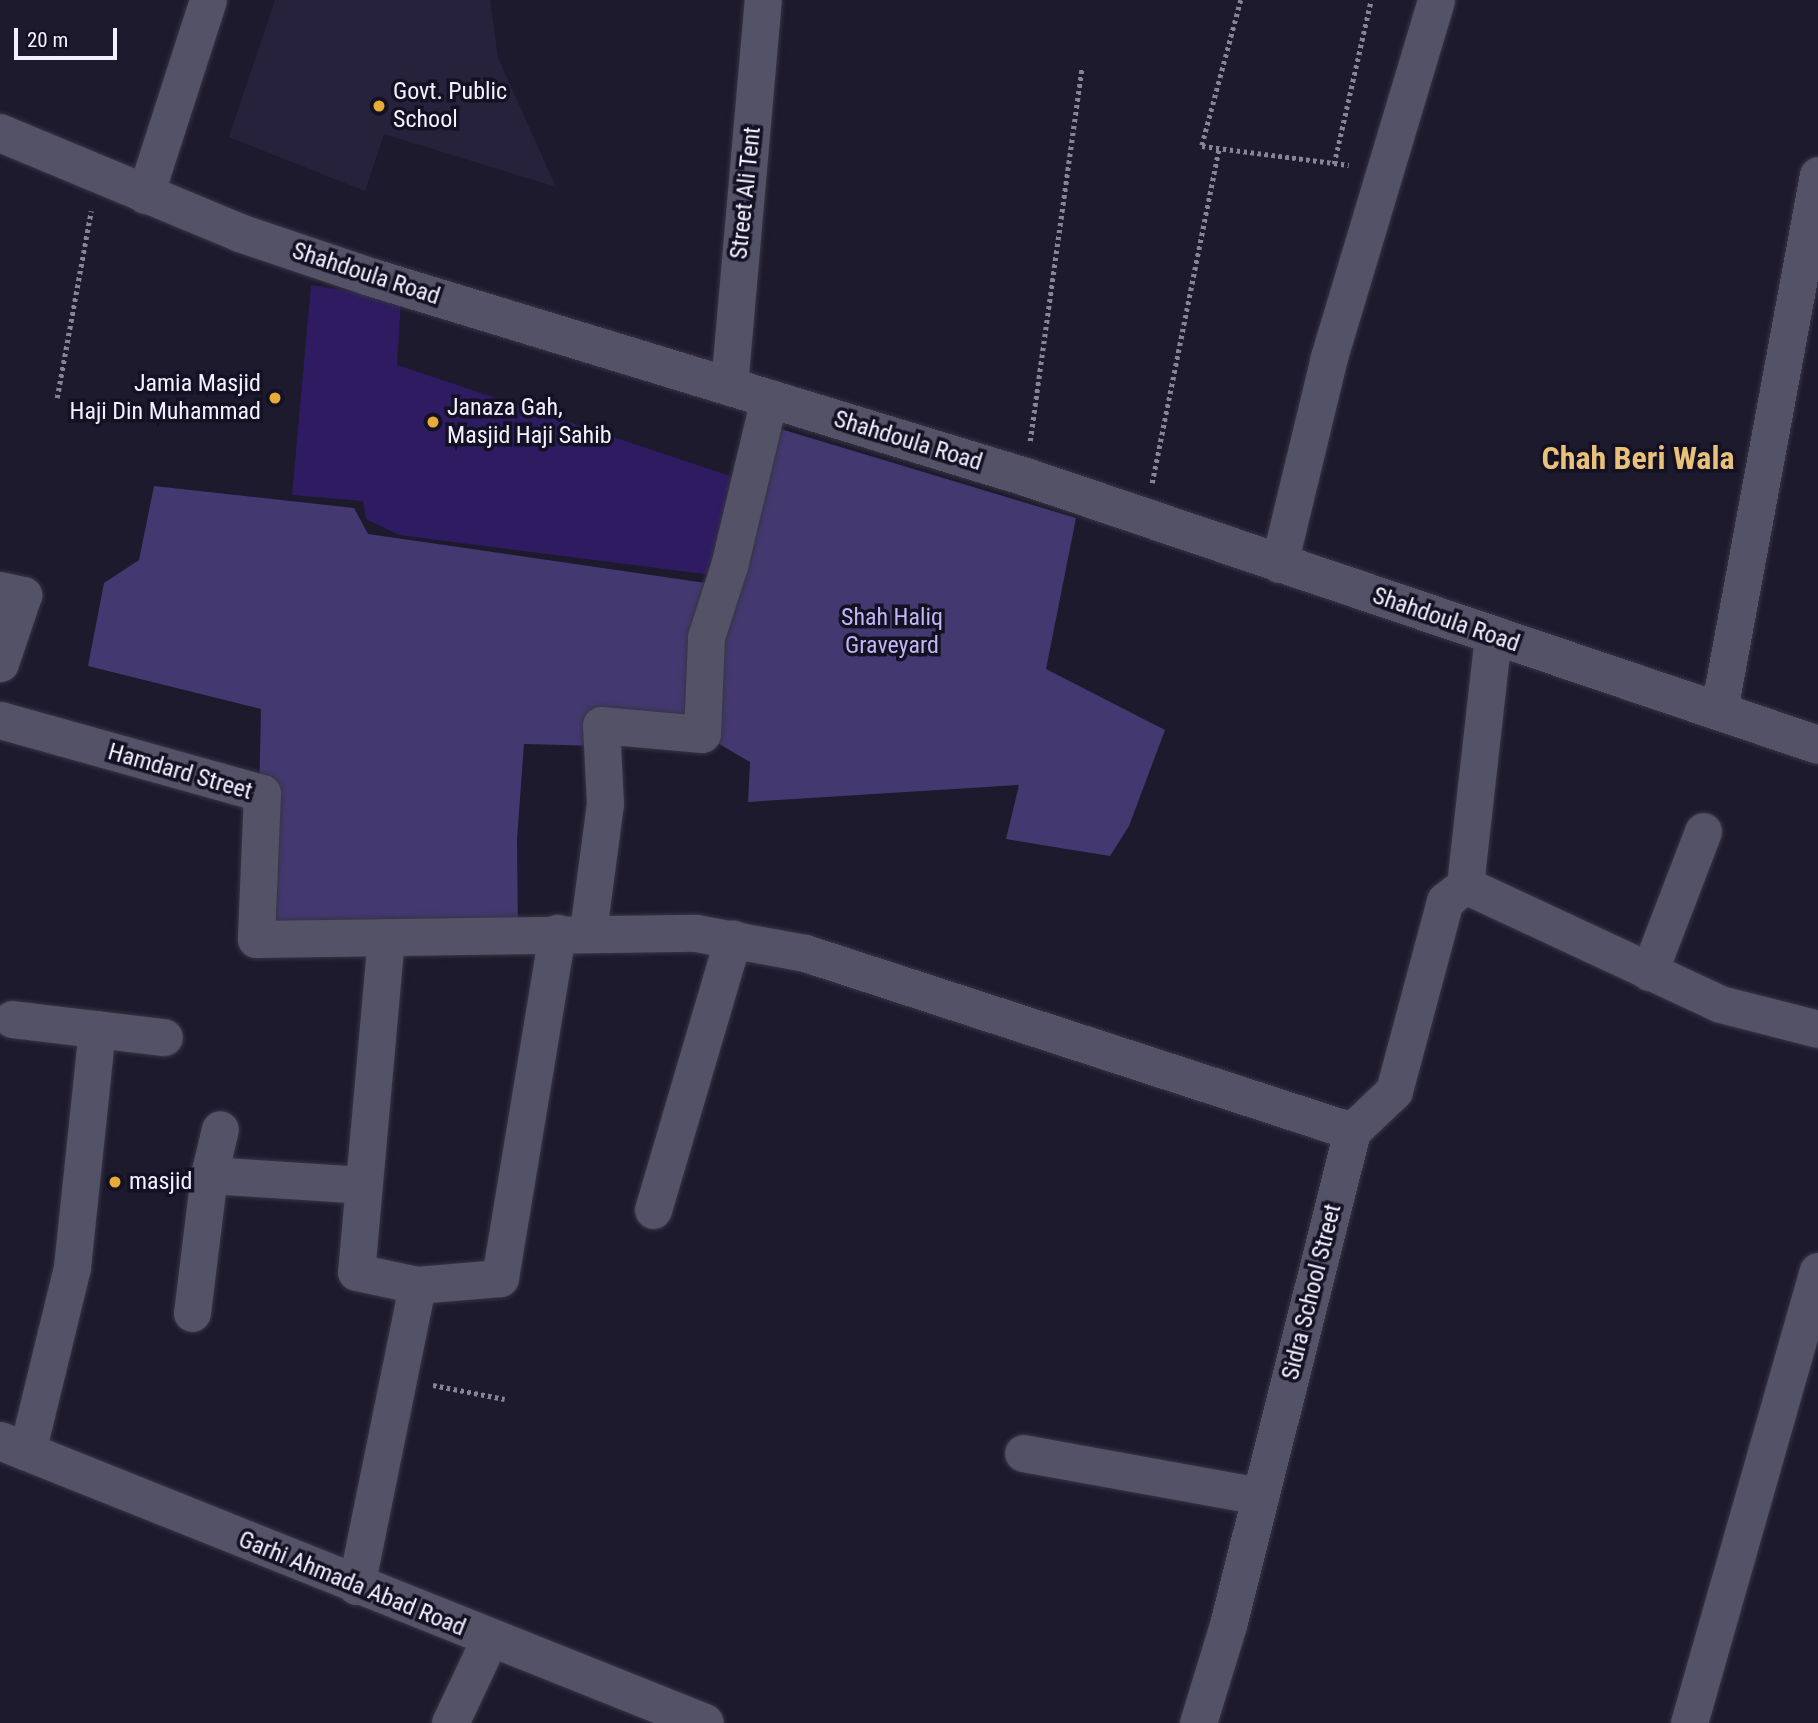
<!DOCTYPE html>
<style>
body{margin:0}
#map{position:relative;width:1818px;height:1723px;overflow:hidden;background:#1d1a2d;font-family:"Roboto Condensed",sans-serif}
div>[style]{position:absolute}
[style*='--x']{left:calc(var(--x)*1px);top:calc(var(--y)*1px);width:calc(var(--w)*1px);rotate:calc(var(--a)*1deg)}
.built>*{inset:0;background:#26223b}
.green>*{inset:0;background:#433970}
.building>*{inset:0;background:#2e1b61}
.path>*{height:4.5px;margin-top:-2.25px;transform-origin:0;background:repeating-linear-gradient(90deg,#878595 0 3.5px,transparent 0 7px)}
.roads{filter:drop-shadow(0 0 2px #373443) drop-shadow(0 0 2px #373443)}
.minor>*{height:37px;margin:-18.5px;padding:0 18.5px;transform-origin:18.5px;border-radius:18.5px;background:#545267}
.tertiary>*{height:38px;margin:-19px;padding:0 19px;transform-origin:19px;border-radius:19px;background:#545267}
.dots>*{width:19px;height:19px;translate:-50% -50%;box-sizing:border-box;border:4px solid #141123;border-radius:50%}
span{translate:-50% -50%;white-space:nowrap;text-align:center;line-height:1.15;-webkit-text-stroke:7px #141123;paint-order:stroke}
.poi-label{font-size:24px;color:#f3f1ff}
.left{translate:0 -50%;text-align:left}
.right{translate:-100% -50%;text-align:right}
.street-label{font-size:24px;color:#f3f1ff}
.park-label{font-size:24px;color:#bfb7f6}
.district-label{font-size:32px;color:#eac17b;font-weight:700}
.scale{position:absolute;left:14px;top:28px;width:103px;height:32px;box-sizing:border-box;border:4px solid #f3f1ff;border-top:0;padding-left:9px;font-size:21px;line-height:24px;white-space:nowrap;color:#f3f1ff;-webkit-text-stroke:5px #141123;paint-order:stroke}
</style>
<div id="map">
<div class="built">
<div style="clip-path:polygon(275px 0,490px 0,498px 58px,556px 187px,384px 134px,365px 191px,229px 137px)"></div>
</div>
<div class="green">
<div style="clip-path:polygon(774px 427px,1076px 518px,1046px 669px,1165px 730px,1129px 826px,1110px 856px,1006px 839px,1019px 785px,748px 802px,750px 762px,702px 734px,602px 746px,524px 744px,517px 839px,518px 934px,256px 939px,261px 709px,88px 666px,104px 583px,139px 560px,154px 486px,354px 508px,368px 534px,740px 588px)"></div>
</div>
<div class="building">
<div style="clip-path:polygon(311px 285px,401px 300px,397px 365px,739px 479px,712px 575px,399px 535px,366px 519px,363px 501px,292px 495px)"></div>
</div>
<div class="path">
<div style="--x:1241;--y:0;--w:151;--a:105"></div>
<div style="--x:1202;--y:146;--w:148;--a:7.4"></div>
<div style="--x:1334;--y:164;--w:168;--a:-77.3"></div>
<div style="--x:57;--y:398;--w:190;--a:-79.7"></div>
<div style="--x:1030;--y:441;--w:377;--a:-82.1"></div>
<div style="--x:1152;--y:483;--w:341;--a:-78.7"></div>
<div style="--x:433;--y:1385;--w:73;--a:11"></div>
</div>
<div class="roads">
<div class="minor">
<div style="--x:145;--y:195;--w:205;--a:-72.1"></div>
<div style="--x:729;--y:386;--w:387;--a:-85"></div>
<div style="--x:1279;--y:564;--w:213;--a:-76.4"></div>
<div style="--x:1329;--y:357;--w:373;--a:-73.3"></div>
<div style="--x:0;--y:590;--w:24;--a:12"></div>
<div style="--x:23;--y:595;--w:72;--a:108.7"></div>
<div style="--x:1719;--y:710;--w:544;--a:-79.52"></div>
<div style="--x:0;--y:720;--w:272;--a:15.6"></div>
<div style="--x:262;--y:793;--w:146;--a:92.4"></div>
<div style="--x:256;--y:939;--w:440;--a:-0.8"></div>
<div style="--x:696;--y:933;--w:111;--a:10.4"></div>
<div style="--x:805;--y:953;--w:575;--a:18.03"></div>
<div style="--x:1465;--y:885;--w:281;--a:25"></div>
<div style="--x:1720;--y:1004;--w:101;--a:14.3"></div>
<div style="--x:1465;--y:885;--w:250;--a:-83.6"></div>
<div style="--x:588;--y:931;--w:128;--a:-82.4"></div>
<div style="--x:605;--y:804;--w:79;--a:-92.9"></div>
<div style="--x:601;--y:725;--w:101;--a:5.1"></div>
<div style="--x:702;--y:734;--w:97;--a:-87.6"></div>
<div style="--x:706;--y:637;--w:75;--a:-72.1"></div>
<div style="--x:729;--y:566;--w:173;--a:-76.6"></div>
<div style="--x:386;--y:937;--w:336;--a:95.1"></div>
<div style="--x:356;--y:1272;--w:62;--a:12"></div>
<div style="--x:1649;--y:972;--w:151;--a:-69"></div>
<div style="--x:12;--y:1019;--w:153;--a:6.8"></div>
<div style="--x:209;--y:1175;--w:154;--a:3.7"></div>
<div style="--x:653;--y:1210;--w:283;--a:-73.6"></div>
<div style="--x:192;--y:1313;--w:139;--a:-83"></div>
<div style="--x:209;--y:1175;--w:47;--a:-76.6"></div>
<div style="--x:27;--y:1452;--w:190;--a:-76.3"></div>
<div style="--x:72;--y:1267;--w:239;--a:-84"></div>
<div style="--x:1023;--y:1453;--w:241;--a:10.3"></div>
<div style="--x:356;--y:1586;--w:307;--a:-78.5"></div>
<div style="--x:417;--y:1285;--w:83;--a:-4.8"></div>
<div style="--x:500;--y:1278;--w:350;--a:-80.6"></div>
<div style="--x:450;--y:1723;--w:94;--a:-64.8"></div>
<div style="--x:1198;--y:1723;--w:102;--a:-73"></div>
<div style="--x:1228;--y:1625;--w:509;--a:-75.91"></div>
<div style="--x:1352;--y:1131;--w:58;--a:-43.6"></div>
<div style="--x:1394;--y:1091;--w:197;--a:-75"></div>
<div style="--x:1445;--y:901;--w:26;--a:-39"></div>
<div style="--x:1689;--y:1723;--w:470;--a:-74.1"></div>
</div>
<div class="tertiary">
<div style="--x:0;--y:133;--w:260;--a:22.6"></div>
<div style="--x:240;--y:233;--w:137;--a:18.7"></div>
<div style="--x:370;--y:277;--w:686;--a:16.96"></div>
<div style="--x:1026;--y:477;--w:836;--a:18.69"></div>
<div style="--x:0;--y:1441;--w:759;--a:21.8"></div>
</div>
</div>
<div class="dots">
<div style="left:379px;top:106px;background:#e7ac37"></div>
<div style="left:275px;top:398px;background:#e7ac37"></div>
<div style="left:433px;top:422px;background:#e7ac37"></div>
<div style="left:115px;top:1182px;background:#e7ac37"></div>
</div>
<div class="poi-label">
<span class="left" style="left:393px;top:106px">Govt. Public<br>School</span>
<span class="right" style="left:261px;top:398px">Jamia Masjid<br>Haji Din Muhammad</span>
<span class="left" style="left:447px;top:422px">Janaza Gah,<br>Masjid Haji Sahib</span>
<span class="left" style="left:129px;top:1182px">masjid</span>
</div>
<div class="street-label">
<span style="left:746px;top:193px;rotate:-84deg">Street Ali Tent</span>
<span style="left:366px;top:274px;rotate:18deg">Shahdoula Road</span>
<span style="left:908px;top:441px;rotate:17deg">Shahdoula Road</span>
<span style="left:1446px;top:620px;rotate:19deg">Shahdoula Road</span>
<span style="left:180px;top:772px;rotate:16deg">Hamdard Street</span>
<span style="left:1312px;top:1292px;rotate:-76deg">Sidra School Street</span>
<span style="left:352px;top:1584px;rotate:22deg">Garhi Ahmada Abad Road</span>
</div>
<div class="park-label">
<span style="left:892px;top:632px">Shah Haliq<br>Graveyard</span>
</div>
<div class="district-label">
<span style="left:1638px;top:458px">Chah Beri Wala</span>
</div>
<div class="scale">20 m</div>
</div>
